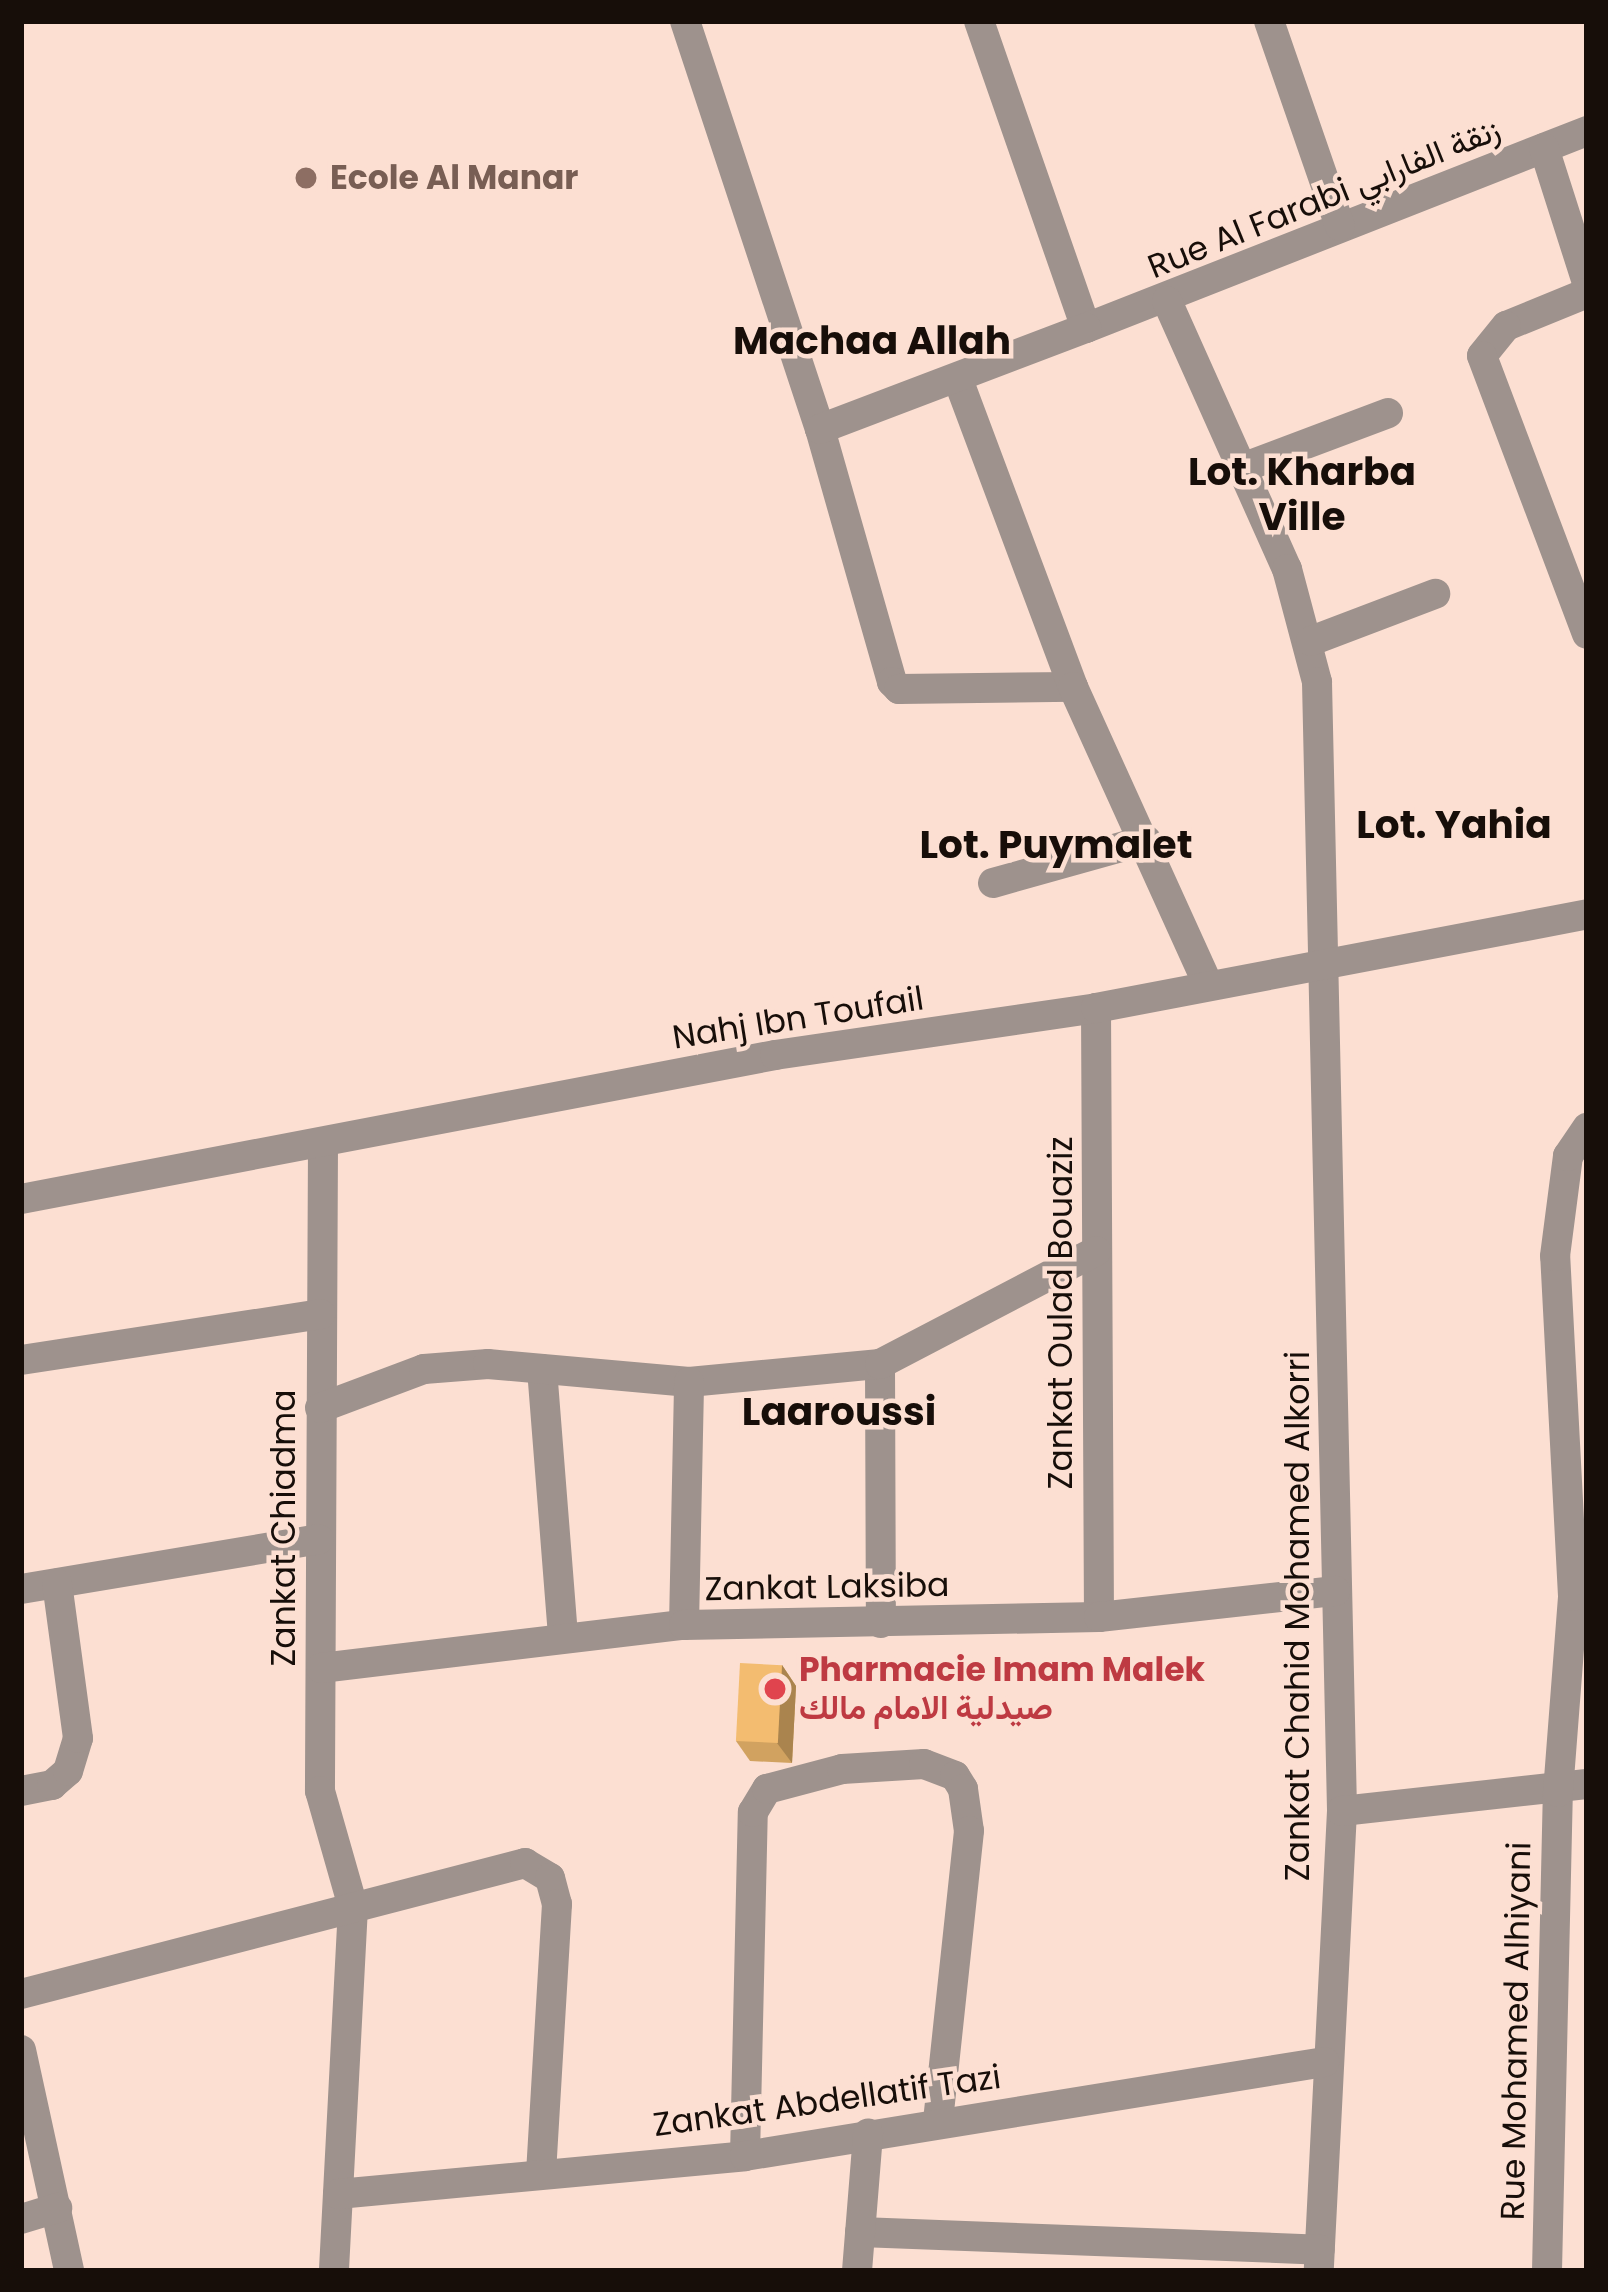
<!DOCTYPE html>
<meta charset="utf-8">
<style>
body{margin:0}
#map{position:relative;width:1608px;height:2292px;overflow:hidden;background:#fcdfd2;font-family:Poppins,Vazirmatn,sans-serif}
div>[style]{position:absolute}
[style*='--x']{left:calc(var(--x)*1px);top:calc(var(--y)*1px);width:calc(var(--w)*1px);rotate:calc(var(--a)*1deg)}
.minor>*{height:30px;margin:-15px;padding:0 15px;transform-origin:15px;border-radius:15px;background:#9e928d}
.wall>*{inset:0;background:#d1a260}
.shaded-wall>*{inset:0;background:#aa844e}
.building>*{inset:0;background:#f3bc70;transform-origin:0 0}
.dots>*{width:33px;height:33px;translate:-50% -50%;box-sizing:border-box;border:6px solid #fcdfd2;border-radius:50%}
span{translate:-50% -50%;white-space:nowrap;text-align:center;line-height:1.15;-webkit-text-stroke:9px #fcdfd2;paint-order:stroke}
.education-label{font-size:33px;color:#785e54;font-weight:700}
.left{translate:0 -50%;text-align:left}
.street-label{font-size:33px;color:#170e09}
.health-label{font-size:33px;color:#be3a42;font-weight:700}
.quarter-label{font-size:39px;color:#170e09;font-weight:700}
.frame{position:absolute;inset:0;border:24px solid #170e09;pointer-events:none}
</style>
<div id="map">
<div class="minor">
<div style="--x:685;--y:21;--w:430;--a:71.7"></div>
<div style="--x:820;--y:429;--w:263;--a:74.1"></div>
<div style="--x:892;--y:682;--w:10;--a:45"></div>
<div style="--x:899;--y:689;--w:174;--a:-0.7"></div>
<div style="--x:979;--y:21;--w:325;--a:70.8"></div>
<div style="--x:1086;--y:328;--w:538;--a:-21.47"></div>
<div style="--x:1269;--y:21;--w:217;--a:70.9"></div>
<div style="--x:1544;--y:148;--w:142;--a:72.3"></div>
<div style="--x:1587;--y:293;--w:87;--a:157.8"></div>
<div style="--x:1506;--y:326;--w:38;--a:129"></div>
<div style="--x:1482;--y:356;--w:297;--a:69.3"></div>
<div style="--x:1167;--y:301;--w:294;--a:65.9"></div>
<div style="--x:1287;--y:569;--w:117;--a:75.1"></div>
<div style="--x:1317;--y:682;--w:1129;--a:88.73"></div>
<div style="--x:1342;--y:1811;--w:461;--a:92.9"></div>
<div style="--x:959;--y:382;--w:326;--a:69.5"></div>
<div style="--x:1073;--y:687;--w:324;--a:65.6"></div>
<div style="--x:820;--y:429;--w:285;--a:-20.8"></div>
<div style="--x:1242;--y:468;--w:156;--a:-20.6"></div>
<div style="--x:1311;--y:641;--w:133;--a:-20.8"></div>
<div style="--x:993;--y:883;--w:159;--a:-15.7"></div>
<div style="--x:1096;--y:1008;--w:609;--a:89.72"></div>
<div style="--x:323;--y:1144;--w:647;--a:90.27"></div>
<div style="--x:320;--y:1791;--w:121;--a:74.1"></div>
<div style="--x:353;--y:1907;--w:364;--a:93"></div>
<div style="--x:21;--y:1199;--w:768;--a:-10.81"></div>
<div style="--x:775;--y:1055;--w:324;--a:-8.3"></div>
<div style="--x:1096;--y:1008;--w:500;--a:-10.8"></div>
<div style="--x:21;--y:1360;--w:303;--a:-8.7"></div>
<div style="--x:880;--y:1364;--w:259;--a:89.8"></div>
<div style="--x:542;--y:1369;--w:266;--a:85.5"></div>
<div style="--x:320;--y:1408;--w:111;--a:-20.6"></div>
<div style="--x:424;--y:1369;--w:64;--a:-4.5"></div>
<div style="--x:488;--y:1364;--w:202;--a:5.1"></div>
<div style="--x:689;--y:1382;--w:192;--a:-5.4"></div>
<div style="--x:880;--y:1364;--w:244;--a:-27.6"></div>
<div style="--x:21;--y:1589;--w:302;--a:-9.5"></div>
<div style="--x:684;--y:1625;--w:243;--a:-88.8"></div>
<div style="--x:321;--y:1668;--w:366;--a:-6.8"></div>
<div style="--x:684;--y:1625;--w:415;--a:-1.1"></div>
<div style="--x:1099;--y:1617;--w:238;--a:-6.3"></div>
<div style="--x:21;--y:1791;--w:32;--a:-11"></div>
<div style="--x:52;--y:1785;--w:21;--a:-41"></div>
<div style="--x:68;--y:1771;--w:34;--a:-73"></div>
<div style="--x:78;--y:1738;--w:156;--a:-97.7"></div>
<div style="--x:1342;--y:1811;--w:246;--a:-6.3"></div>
<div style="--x:21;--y:1994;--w:521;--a:-14.57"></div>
<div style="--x:525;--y:1863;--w:29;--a:31"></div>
<div style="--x:550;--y:1878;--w:27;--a:75"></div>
<div style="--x:557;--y:1904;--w:269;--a:93.4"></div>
<div style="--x:21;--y:2050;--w:226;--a:77.7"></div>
<div style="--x:745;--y:2156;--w:344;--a:-88.7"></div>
<div style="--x:753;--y:1812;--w:27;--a:-59"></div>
<div style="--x:767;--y:1789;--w:78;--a:-14.9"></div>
<div style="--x:842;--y:1769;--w:82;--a:-3.5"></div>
<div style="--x:924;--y:1764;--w:33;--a:21"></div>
<div style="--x:955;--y:1776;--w:15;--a:58"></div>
<div style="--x:963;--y:1789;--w:42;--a:81.9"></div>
<div style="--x:969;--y:1831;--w:294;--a:96.1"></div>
<div style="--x:338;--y:2194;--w:409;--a:-5.3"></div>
<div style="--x:745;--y:2156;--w:587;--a:-9.22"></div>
<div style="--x:21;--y:2219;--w:38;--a:-17"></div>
<div style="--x:860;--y:2232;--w:460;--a:2.2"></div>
<div style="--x:857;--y:2271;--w:138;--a:-85.4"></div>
<div style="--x:1547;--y:2271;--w:479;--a:-88.7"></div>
<div style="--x:1558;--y:1792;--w:197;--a:-85.6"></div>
<div style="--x:1573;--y:1596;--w:340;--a:-93"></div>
<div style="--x:1555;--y:1256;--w:101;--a:-82.6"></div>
<div style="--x:1568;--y:1156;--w:34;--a:-56"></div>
</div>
<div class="wall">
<div style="clip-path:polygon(782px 1665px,796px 1686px,792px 1763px,750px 1761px,736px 1741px)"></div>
</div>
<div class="shaded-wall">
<div style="clip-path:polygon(782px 1665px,796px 1686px,792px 1763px,777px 1743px)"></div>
</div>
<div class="building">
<div style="left:740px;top:1663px;width:42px;height:78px;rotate:3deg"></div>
</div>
<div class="dots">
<div style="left:306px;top:178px;background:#8d6e63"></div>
<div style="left:775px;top:1689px;background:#e0444e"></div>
</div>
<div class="education-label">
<span class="left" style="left:330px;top:178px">Ecole Al Manar</span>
</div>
<div class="street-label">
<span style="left:1324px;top:198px;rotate:-22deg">Rue Al Farabi زنقة الفارابي</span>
<span style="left:798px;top:1018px;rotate:-9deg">Nahj Ibn Toufail</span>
<span style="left:1061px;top:1313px;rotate:-90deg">Zankat Oulad Bouaziz</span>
<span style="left:284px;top:1528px;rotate:-90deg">Zankat Chiadma</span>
<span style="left:827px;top:1587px;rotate:-1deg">Zankat Laksiba</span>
<span style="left:1298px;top:1616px;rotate:-90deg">Zankat Chahid Mohamed Alkorri</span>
<span style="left:1516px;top:2031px;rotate:-89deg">Rue Mohamed Alhiyani</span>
<span style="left:827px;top:2101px;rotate:-8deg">Zankat Abdellatif Tazi</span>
</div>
<div class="health-label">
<span class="left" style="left:799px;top:1689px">Pharmacie Imam Malek<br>صيدلية الامام مالك</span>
</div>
<div class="quarter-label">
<span style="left:872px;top:341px">Machaa Allah</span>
<span style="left:1302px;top:495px">Lot. Kharba<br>Ville</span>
<span style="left:1454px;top:825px">Lot. Yahia</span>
<span style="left:1056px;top:845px">Lot. Puymalet</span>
<span style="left:839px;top:1412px">Laaroussi</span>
</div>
<div class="frame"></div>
</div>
